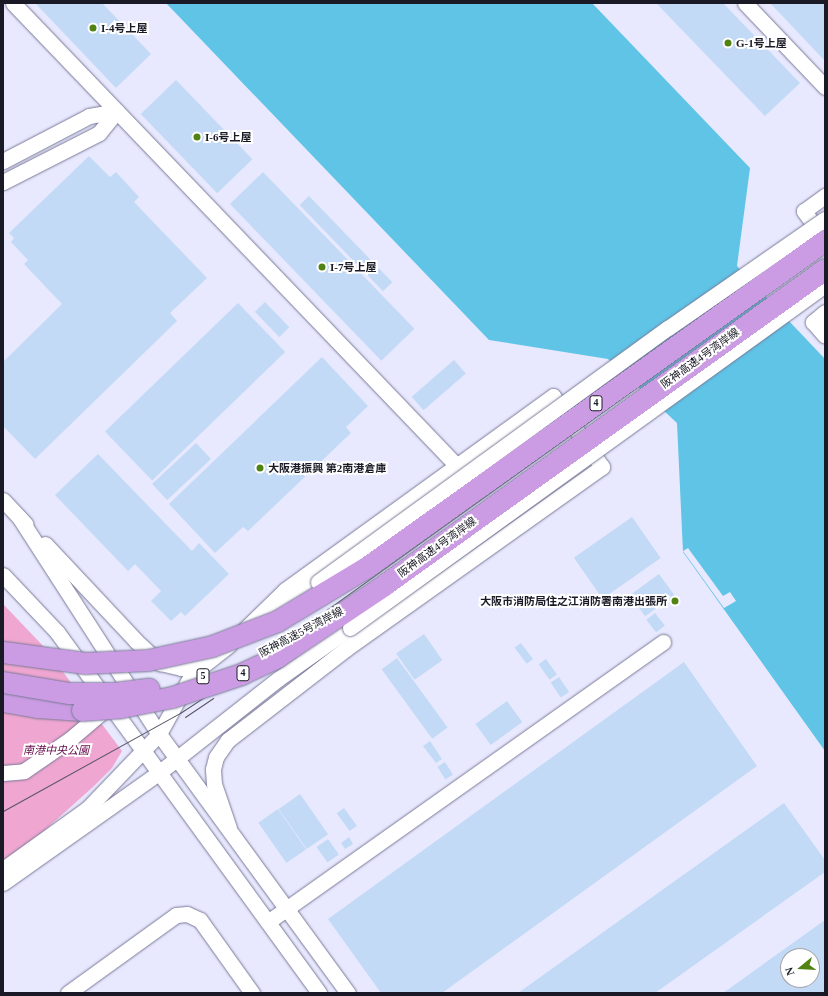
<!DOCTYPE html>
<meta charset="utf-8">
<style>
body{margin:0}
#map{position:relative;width:828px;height:996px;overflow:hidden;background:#e8e9fe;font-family:"Times New Roman","Noto Sans JP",serif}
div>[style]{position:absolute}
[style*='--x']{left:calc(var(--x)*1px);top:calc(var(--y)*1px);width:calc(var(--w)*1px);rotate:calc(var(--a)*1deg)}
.green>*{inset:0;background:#efa6d0}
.water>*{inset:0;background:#5fc4e6}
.pier>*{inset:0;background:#e8e9fe}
.building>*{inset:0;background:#c2daf6;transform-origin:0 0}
.roads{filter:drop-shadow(0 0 1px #797998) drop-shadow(0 0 1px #797998)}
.minor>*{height:15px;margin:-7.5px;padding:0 7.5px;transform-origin:7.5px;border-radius:7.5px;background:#fff}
.highway>*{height:21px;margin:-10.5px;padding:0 10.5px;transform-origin:10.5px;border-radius:10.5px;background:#cb9ce3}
.tram>*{height:1px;margin:-0.5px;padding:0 0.5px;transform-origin:0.5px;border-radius:0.5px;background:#555564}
.bridges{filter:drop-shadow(0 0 1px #797998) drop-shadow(0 0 1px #797998)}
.minor-bridge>*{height:15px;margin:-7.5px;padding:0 7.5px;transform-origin:7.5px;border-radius:7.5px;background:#fff}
.highway-bridge>*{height:21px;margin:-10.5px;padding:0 10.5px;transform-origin:10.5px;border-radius:10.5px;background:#cb9ce3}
.dots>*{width:11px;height:11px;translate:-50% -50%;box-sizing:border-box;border:2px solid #fff;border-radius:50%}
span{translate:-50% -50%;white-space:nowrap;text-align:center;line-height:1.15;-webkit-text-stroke:4px #fff;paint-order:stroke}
.shield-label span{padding:1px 3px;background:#fff;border:1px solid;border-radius:3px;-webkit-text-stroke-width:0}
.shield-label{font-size:10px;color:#1a1a26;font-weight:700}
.poi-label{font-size:11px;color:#1a1a26;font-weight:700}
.left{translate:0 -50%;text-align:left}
.right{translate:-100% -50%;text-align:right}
.street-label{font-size:11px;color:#1a1a26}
.park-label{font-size:11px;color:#650b49;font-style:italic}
.frame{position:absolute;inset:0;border:4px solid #1a1a26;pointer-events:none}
.north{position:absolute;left:780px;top:948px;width:40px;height:40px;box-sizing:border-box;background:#fff;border:1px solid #a3a3a8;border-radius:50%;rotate:252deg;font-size:11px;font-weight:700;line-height:16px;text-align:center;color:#1a1a26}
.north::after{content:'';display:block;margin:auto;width:14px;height:18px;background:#518214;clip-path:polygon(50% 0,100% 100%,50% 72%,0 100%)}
</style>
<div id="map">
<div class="green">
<div style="clip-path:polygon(3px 604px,46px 649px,122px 751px,112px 768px,94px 786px,44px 831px,3px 861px)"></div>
</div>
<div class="water">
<div style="clip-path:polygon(166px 3px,592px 3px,750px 168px,737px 266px,825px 359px,825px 751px,683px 552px,677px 423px,608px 359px,489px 340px)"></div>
</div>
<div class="pier">
<div style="clip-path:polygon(688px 548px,723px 596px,730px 592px,736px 601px,724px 608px,683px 551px)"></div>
</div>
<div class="building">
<div style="clip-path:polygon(35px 3px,102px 3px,151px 54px,116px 88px)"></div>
<div style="clip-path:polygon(656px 3px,723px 3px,800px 83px,765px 116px)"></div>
<div style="clip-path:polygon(770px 3px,825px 3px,825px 61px)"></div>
<div style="left:176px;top:80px;width:110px;height:49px;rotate:46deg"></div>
<div style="clip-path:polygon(89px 156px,110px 177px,116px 172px,139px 197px,134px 202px,207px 278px,170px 313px,177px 321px,35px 459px,3px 426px,3px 362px,62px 304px,24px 264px,28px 260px,11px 242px,14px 238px,9px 233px)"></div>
<div style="left:263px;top:172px;width:218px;height:46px;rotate:46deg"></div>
<div style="left:309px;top:196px;width:120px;height:13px;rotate:46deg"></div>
<div style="left:265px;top:302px;width:35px;height:14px;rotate:46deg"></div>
<div style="left:238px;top:303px;width:68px;height:185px;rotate:46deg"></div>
<div style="clip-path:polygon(322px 357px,368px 406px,346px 427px,351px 433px,248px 531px,243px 527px,215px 553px,169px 504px)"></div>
<div style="left:454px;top:360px;width:18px;height:56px;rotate:49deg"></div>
<div style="left:196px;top:443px;width:22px;height:60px;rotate:47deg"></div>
<div style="clip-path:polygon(98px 454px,192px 551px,199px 543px,229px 574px,185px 616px,181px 612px,171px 621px,151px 601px,161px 591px,135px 564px,128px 571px,55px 495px)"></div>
<div style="left:632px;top:517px;width:50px;height:71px;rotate:55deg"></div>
<div style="left:659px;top:574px;width:26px;height:36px;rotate:54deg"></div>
<div style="left:655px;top:613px;width:16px;height:11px;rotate:52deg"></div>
<div style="left:424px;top:634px;width:32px;height:34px;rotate:55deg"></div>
<div style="left:521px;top:643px;width:20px;height:8px;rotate:53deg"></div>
<div style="left:397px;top:658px;width:86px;height:19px;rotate:54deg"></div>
<div style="left:546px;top:659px;width:19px;height:9px;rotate:55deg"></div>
<div style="clip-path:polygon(684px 662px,757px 766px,442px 993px,381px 993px,328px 919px)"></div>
<div style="left:559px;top:677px;width:18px;height:10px;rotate:56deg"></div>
<div style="left:507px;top:701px;width:26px;height:39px;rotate:54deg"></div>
<div style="clip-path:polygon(430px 741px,442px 759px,436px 763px,423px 746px)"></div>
<div style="left:445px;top:762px;width:15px;height:9px;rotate:58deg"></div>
<div style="left:300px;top:794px;width:49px;height:26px;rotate:55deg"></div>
<div style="clip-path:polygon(784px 803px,825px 860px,825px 872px,655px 993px,518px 993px)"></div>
<div style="left:344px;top:808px;width:22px;height:9px;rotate:54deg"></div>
<div style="left:278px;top:809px;width:49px;height:24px;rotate:55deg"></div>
<div style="clip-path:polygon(349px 837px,353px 844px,345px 849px,341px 843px)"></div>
<div style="left:328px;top:839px;width:19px;height:14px;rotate:55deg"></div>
<div style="clip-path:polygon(evenodd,825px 920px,825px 993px,723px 993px,825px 920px,788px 956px,812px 956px,812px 980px,788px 980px,788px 956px)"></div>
</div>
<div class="roads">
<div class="minor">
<div style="--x:13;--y:3;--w:640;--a:46.2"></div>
<div style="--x:745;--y:3;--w:116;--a:46.4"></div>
<div style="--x:3;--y:161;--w:97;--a:-27.6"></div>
<div style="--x:89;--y:116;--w:28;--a:-10"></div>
<div style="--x:3;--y:182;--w:108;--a:-27"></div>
<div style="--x:99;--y:133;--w:28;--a:-51"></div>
<div style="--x:822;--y:236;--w:31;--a:-126"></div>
<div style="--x:804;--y:211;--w:26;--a:-36"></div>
<div style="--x:825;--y:312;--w:16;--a:140"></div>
<div style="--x:813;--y:322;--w:18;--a:49"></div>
<div style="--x:3;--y:500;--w:33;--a:47"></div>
<div style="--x:19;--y:517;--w:258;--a:57.2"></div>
<div style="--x:159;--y:734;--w:321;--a:53.9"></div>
<div style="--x:45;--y:544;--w:133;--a:46.8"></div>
<div style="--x:136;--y:641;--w:33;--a:43"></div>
<div style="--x:160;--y:663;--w:22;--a:13"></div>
<div style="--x:181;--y:668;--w:21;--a:-11"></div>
<div style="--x:3;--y:575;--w:79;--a:46.5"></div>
<div style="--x:57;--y:632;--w:446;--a:54"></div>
<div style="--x:284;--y:606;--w:42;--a:-35.2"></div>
<div style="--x:3;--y:773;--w:21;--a:-5"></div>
<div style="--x:24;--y:771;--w:55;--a:-34.6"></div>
<div style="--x:69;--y:740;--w:42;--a:-40.2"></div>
<div style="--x:229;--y:828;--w:46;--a:-108.8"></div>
<div style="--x:214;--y:784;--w:15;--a:-94"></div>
<div style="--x:213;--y:769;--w:12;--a:-76"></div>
<div style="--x:216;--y:757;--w:21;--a:-55"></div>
<div style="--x:228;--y:740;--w:150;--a:-37.7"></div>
<div style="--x:347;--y:648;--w:313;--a:-35.4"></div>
<div style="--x:602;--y:467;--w:86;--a:-124.6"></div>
<div style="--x:553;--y:396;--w:331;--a:144.1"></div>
<div style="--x:285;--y:590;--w:57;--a:135.7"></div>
<div style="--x:3;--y:869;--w:105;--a:-35.7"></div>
<div style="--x:88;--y:808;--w:103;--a:-46.2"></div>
<div style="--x:159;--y:734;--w:68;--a:-61.2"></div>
<div style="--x:192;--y:674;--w:47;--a:-38.1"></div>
<div style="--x:3;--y:883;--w:194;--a:-35.3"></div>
<div style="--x:161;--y:771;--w:149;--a:-38.2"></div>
<div style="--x:278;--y:679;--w:88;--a:-35.3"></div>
<div style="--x:269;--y:921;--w:483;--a:-35.3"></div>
<div style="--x:68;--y:993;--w:133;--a:-35.8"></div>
<div style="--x:176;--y:915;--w:11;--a:-5"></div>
<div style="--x:187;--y:914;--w:14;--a:25"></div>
<div style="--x:200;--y:920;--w:90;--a:54.5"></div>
</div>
<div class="highway">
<div style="--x:3;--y:701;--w:36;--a:10"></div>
<div style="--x:38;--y:707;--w:44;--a:3.9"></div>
</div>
</div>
<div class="tram">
<div style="--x:476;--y:511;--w:430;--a:-35.7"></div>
<div style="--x:185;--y:717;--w:34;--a:-34"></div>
<div style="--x:3;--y:811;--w:202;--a:-29"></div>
<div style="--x:180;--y:713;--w:45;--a:-33.3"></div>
<div style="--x:218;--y:688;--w:747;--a:-35.69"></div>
</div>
<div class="bridges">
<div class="minor-bridge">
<div style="--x:318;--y:582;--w:432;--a:-36"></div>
<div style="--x:668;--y:328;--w:191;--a:-34.8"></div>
<div style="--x:350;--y:628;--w:586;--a:-35.83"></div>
</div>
<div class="highway-bridge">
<div style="--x:3;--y:652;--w:83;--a:7.6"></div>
<div style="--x:85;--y:663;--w:63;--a:-2.7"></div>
<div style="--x:148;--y:660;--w:66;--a:-12.3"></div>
<div style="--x:212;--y:646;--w:70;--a:-21"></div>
<div style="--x:277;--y:621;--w:106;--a:-31.1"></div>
<div style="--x:368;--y:566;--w:561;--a:-35.5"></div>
<div style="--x:3;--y:682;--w:67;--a:9.5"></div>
<div style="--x:69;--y:693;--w:45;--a:0"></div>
<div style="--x:114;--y:693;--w:35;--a:-7"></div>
<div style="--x:82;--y:710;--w:39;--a:-4"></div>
<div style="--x:121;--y:707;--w:52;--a:-11.1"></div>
<div style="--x:172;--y:697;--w:73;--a:-18.4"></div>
<div style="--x:241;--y:674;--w:40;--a:-25"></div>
<div style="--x:277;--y:657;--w:129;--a:-33.9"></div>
<div style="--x:384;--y:585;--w:543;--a:-35.62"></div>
</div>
</div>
<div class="dots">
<div style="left:93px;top:28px;background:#518214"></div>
<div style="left:728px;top:43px;background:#518214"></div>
<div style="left:197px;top:137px;background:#518214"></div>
<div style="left:322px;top:267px;background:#518214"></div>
<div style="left:260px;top:468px;background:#518214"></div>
<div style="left:675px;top:601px;background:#518214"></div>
</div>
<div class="shield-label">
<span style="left:596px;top:403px">4</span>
<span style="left:243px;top:673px">4</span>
<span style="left:203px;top:676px">5</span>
</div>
<div class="poi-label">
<span class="left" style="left:101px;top:28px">I-4号上屋</span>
<span class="left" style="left:736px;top:43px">G-1号上屋</span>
<span class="left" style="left:205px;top:137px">I-6号上屋</span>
<span class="left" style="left:330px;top:267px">I-7号上屋</span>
<span class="left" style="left:268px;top:468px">大阪港振興 第2南港倉庫</span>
<span class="right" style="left:667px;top:601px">大阪市消防局住之江消防署南港出張所</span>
</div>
<div class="street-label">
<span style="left:700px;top:358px;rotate:-36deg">阪神高速4号湾岸線</span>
<span style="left:437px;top:547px;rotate:-36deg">阪神高速4号湾岸線</span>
<span style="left:301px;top:632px;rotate:-28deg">阪神高速5号湾岸線</span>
</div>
<div class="park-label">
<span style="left:56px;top:750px">南港中央公園</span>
</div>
<div class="frame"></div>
<div class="north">N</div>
</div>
